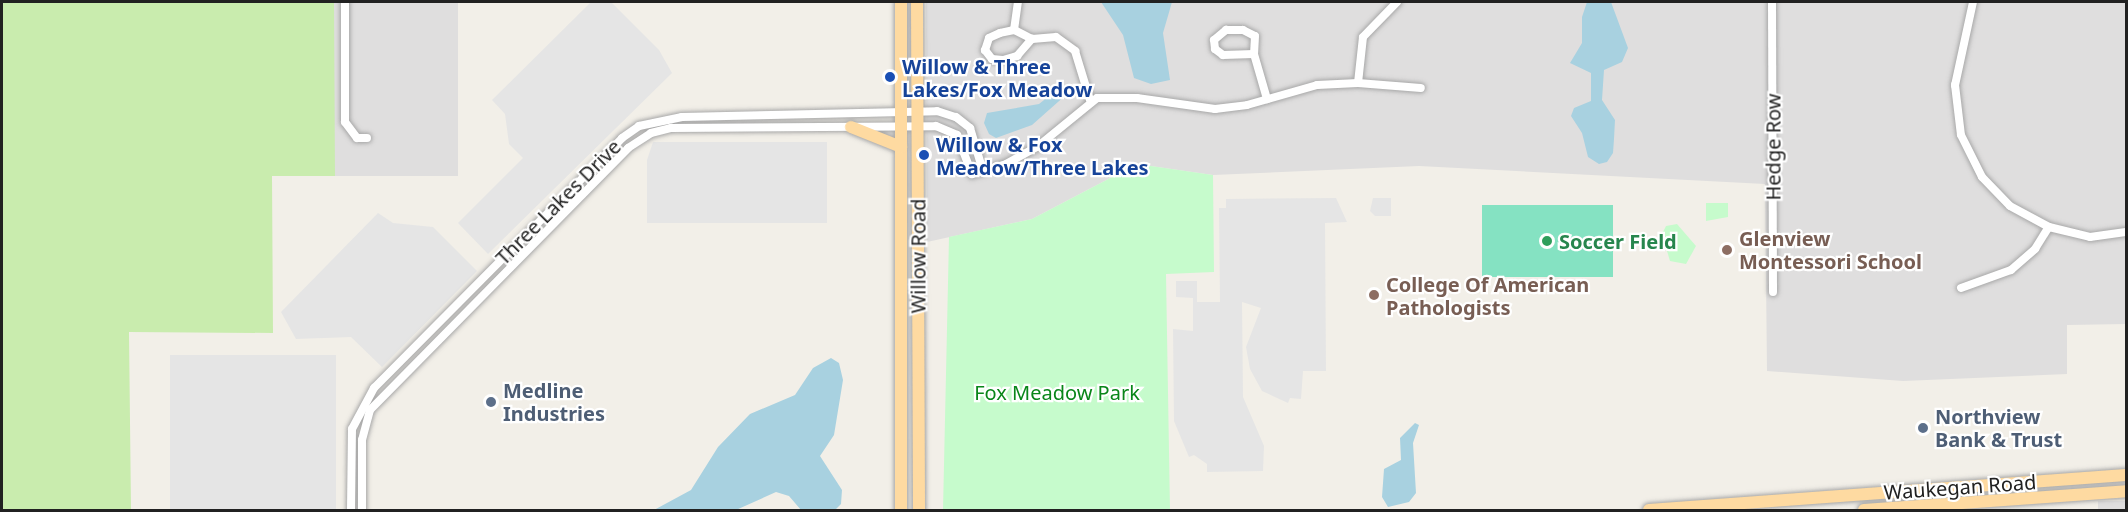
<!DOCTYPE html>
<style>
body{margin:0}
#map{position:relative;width:2128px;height:512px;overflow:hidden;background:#f2efe8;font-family:"Noto Sans",sans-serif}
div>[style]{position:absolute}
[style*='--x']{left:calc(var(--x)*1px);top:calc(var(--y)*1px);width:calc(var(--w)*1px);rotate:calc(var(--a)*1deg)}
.residential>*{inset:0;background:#dfdede;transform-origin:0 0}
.grass>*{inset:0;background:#c9ecae}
.park>*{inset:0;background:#c6fbcc}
.pitch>*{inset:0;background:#85e2c2;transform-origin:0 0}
.parking>*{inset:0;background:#e5e5e5;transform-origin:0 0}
.water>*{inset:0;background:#a8d1e0}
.roads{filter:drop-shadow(0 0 2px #a8a8a8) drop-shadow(0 0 2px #a8a8a8)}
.minor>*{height:8px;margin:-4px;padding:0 4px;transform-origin:4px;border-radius:4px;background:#fff}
.primary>*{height:12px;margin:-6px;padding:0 6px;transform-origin:6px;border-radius:6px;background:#fedaa1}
.dots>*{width:16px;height:16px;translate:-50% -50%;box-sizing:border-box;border:3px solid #fff;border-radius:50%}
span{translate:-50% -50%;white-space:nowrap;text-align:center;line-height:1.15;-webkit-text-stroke:4.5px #fff;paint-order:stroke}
.transit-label{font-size:20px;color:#164399;font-weight:700}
.left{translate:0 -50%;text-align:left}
.street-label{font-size:20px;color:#212121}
.education-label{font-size:20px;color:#785e54;font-weight:700}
.leisure-label{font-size:20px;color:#27864d;font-weight:700}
.service-label{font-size:20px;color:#4e5e75;font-weight:700}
.park-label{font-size:20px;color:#098619}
.frame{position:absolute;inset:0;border:3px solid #212121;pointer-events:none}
</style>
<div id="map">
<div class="residential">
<div style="left:334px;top:2px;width:124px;height:174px"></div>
<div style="clip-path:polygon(926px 2px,2126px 2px,2126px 324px,2067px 325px,2067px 374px,1903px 381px,1767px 371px,1765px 184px,1419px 166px,1213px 175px,1137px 164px,1032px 219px,927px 242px)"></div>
<div style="left:2126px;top:501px;width:9px;height:28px;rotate:90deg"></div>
</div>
<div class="grass">
<div style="clip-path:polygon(2px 2px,334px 2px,335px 176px,272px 176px,273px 333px,129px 332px,131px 510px,2px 510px)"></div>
</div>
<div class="park">
<div style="clip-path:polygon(1137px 164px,1213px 175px,1214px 272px,1166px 274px,1170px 510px,943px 510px,949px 237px,1032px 219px)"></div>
<div style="clip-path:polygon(1706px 203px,1728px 203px,1728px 217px,1706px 221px)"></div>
<div style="clip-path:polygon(1677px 224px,1696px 246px,1686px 264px,1670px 261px,1662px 234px,1666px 226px)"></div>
</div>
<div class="pitch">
<div style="left:1482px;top:205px;width:131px;height:72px"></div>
</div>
<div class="parking">
<div style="clip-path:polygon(591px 2px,611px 2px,659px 50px,672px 73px,488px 254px,458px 223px,523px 158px,509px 144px,505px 114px,492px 100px)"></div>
<div style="clip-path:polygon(653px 142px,827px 142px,827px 223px,647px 223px,647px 160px)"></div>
<div style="clip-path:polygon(1336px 198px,1347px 222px,1325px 223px,1326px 371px,1303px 371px,1301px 399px,1290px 398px,1288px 403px,1262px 391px,1250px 369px,1246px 347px,1261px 308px,1242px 302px,1243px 397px,1264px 446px,1263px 471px,1207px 472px,1207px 464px,1194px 455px,1189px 457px,1174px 421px,1173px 329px,1193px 331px,1193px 298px,1176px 297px,1176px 281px,1197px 281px,1197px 302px,1220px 302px,1219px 208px,1226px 208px,1226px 199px)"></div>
<div style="clip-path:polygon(1373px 198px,1391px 198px,1391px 216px,1375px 216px,1370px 211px)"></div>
<div style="clip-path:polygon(378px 213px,393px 223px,433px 227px,477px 271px,382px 367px,351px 337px,296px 339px,281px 312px)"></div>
<div style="left:170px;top:355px;width:166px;height:155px"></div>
</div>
<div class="water">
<div style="clip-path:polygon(1101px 2px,1172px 2px,1163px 33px,1170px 80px,1151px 84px,1134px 78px,1123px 35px)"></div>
<div style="clip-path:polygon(1587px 2px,1611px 2px,1628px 48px,1622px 62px,1604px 70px,1602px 100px,1615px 120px,1614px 139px,1613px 153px,1607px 162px,1599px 164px,1588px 157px,1582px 133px,1571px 116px,1574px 108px,1591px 101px,1591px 73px,1570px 63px,1582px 43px,1582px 17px)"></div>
<div style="clip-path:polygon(1063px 85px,1069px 87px,1067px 94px,1032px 125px,996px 138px,989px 134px,984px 123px,987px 113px,1039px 104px)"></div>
<div style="clip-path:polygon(831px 358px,839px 363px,843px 380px,834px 435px,820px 456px,842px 490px,841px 504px,835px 510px,801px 510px,789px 496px,776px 492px,736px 510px,654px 510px,691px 490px,718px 447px,750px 414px,795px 395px,813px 368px)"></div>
<div style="clip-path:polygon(1415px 423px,1419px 425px,1413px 443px,1416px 493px,1409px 502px,1388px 507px,1382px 497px,1384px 469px,1401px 460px,1400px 438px)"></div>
</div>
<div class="roads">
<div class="minor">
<div style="--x:345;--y:2;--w:120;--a:90"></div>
<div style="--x:345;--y:122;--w:20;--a:53"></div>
<div style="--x:357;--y:138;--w:10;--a:0"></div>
<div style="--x:1772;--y:2;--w:290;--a:89.8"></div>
<div style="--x:1973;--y:2;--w:85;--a:102.2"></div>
<div style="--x:1955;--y:85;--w:50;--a:83.2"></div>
<div style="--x:1961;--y:135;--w:47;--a:63.4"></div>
<div style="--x:1982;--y:177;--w:40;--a:46"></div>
<div style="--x:2010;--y:206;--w:44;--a:28.3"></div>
<div style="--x:2049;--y:227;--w:42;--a:13.7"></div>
<div style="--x:2090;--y:237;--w:36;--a:-8"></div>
<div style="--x:1014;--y:30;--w:28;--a:-82"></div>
<div style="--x:1032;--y:39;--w:20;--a:-153"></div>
<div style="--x:1014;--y:30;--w:14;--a:168"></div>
<div style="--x:1000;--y:33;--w:12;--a:156"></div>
<div style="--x:989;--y:38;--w:13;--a:108"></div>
<div style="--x:985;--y:50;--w:11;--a:52"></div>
<div style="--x:992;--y:59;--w:11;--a:5"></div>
<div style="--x:1003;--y:60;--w:15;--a:-16"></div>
<div style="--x:1017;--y:56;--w:23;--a:-49"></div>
<div style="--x:1032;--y:39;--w:24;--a:-5"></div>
<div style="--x:1056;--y:37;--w:24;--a:36"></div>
<div style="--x:1075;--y:51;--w:51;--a:73"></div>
<div style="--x:1254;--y:54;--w:31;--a:178"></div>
<div style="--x:1223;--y:55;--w:10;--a:-143"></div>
<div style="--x:1215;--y:49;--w:9;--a:-96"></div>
<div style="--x:1214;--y:40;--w:16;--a:-40"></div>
<div style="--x:1226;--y:30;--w:17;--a:0"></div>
<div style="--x:1243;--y:30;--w:13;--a:27"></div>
<div style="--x:1255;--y:36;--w:18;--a:93"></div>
<div style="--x:1254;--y:54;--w:47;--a:73.9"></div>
<div style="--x:1358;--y:83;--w:46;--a:-83.8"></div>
<div style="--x:1363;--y:37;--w:49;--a:-45.8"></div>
<div style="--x:1961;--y:288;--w:53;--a:-19.8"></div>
<div style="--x:2011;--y:270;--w:32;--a:-41"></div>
<div style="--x:2035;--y:249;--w:26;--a:-58"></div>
<div style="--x:351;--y:510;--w:81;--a:-89.3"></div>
<div style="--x:352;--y:429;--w:47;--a:-61.8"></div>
<div style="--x:374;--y:388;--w:352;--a:-45.2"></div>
<div style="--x:622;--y:138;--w:21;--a:-35"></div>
<div style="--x:639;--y:126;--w:44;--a:-11.8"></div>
<div style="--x:682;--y:117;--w:255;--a:-1.3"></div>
<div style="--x:937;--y:111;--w:20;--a:18"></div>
<div style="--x:956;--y:117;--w:18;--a:38"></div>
<div style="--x:970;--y:128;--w:45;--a:73.2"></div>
<div style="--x:362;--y:510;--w:70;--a:-90"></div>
<div style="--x:362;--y:440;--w:31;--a:-75"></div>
<div style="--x:370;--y:410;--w:368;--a:-45.4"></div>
<div style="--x:628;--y:148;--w:27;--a:-33"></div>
<div style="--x:651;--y:133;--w:21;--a:-14"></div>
<div style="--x:671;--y:128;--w:265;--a:-0.4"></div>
<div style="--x:936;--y:126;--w:23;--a:23"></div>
<div style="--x:957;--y:135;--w:42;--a:69"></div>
<div style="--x:972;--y:174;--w:35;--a:-16"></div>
<div style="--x:1006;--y:164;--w:35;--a:-29"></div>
<div style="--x:1037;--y:147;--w:77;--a:-39.2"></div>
<div style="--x:1097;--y:98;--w:40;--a:0"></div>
<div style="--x:1137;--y:98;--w:79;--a:8"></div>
<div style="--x:1215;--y:109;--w:32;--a:-7"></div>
<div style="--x:1247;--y:105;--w:73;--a:-15.9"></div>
<div style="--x:1317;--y:85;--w:41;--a:-2.8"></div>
<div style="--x:1358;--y:83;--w:63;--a:4.5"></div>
</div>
<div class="primary">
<div style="--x:901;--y:2;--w:508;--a:90"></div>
<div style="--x:917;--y:2;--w:508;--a:89.77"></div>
<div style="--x:851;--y:127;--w:54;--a:21.8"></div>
<div style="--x:1649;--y:510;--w:478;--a:-4.2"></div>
<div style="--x:1864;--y:510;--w:263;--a:-4.1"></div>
</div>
</div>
<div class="dots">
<div style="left:890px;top:77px;background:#1a4fb4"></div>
<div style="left:924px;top:155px;background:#1a4fb4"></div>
<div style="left:1547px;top:241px;background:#2e9e5b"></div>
<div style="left:1727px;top:250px;background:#8d6e63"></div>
<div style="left:1374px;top:295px;background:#8d6e63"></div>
<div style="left:491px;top:402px;background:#5c6f8a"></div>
<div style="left:1923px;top:428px;background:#5c6f8a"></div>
</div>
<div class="transit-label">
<span class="left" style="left:902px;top:78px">Willow &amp; Three<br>Lakes/Fox Meadow</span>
<span class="left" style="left:936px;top:156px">Willow &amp; Fox<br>Meadow/Three Lakes</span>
</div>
<div class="street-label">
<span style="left:1773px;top:147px;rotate:-90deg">Hedge Row</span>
<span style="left:558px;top:202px;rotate:-45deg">Three Lakes Drive</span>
<span style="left:918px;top:256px;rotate:-90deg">Willow Road</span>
<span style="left:1960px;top:487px;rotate:-4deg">Waukegan Road</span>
</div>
<div class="education-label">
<span class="left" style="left:1739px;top:250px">Glenview<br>Montessori School</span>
<span class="left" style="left:1386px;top:296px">College Of American<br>Pathologists</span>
</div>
<div class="leisure-label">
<span class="left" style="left:1559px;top:241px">Soccer Field</span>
</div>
<div class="service-label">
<span class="left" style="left:503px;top:402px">Medline<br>Industries</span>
<span class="left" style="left:1935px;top:428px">Northview<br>Bank &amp; Trust</span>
</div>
<div class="park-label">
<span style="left:1057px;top:392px">Fox Meadow Park</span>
</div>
<div class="frame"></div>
</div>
